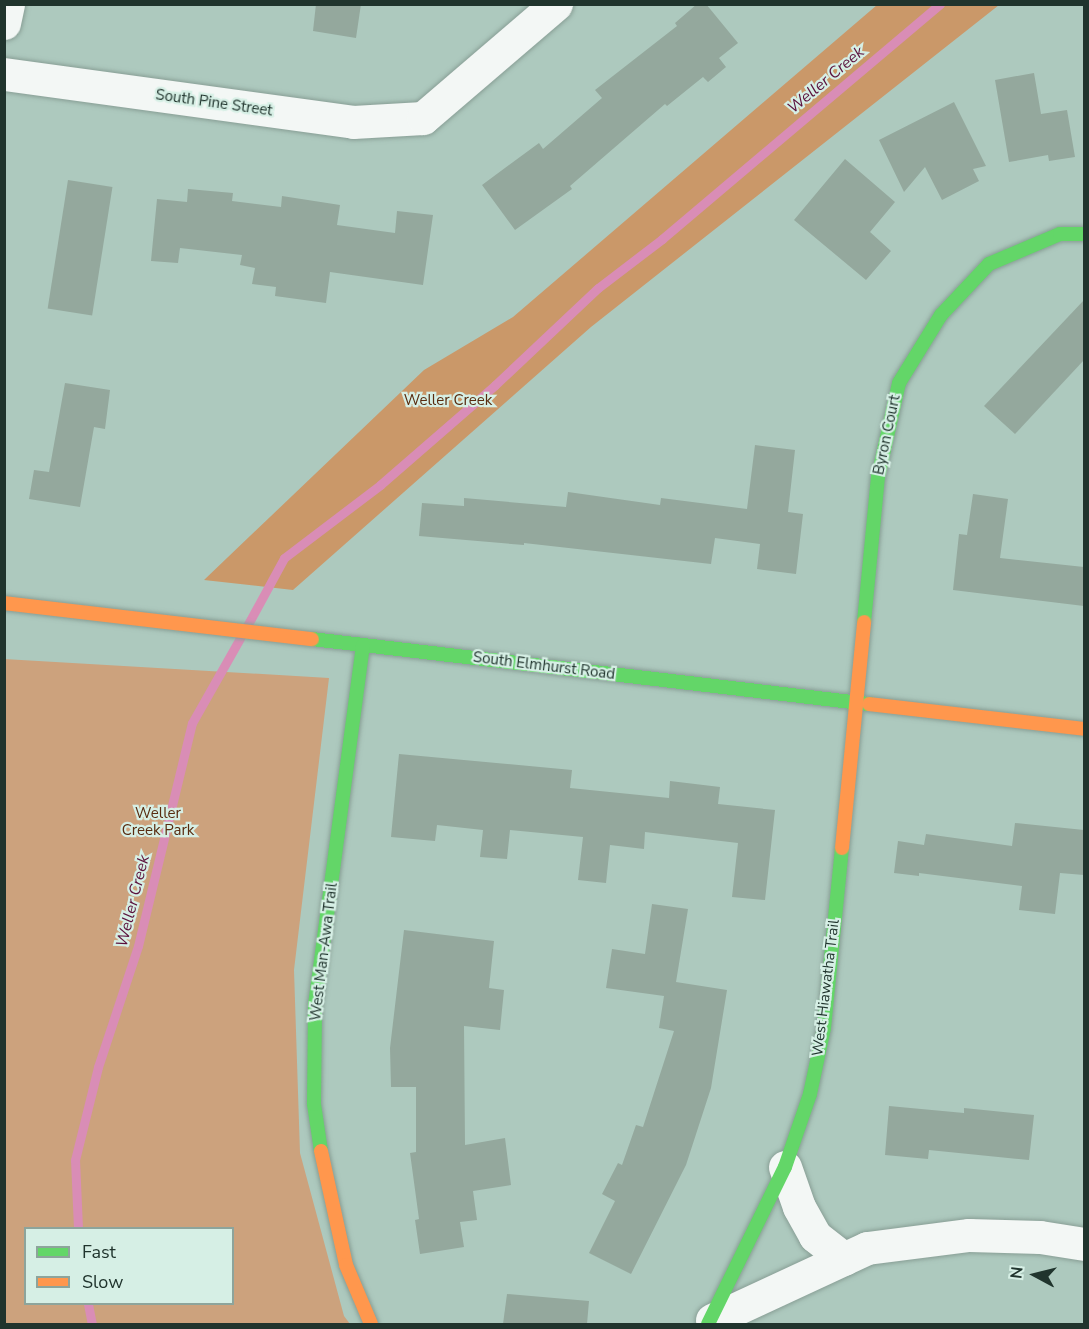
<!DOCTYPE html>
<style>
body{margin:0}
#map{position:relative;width:1089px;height:1329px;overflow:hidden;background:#adc9be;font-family:"Nunito Sans",sans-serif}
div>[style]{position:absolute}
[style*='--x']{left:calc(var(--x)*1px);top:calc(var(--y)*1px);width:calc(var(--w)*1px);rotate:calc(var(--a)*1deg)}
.green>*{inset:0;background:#cca27d}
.forest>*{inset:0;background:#ca9869}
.stream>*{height:9px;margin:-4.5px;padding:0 4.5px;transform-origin:4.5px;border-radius:4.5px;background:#d98db6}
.building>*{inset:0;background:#94a89d;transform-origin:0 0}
.roads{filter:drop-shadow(0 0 2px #889e95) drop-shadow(0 0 2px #889e95)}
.street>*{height:33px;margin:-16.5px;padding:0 16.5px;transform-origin:16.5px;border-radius:16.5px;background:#f3f7f5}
.fast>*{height:14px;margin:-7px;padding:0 7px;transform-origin:7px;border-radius:7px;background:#63d668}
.slow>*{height:14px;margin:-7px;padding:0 7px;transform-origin:7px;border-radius:7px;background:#ff974d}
span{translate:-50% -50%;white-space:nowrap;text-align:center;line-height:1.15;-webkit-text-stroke:4.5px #d6efe5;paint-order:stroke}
.street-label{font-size:15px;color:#20342d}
.park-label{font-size:15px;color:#582b0f}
.water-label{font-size:16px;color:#5b103c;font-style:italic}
.frame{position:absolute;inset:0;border:6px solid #20342d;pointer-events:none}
.legend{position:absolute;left:24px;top:1227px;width:210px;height:78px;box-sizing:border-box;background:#d6efe5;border:2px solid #8da49b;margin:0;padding:8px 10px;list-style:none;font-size:18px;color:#20342d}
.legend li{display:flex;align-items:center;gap:12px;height:30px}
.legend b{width:30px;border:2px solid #8da49b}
.north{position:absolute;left:1005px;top:1245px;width:60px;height:60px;-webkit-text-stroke:4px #d6efe5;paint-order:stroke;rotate:277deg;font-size:16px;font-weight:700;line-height:24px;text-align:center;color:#20342d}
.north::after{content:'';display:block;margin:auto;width:21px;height:27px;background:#20342d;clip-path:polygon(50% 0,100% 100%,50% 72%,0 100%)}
</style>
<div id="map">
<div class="green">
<div style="clip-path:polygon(evenodd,4px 659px,329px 678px,294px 970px,300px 1153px,344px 1316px,350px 1324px,5px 1324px,4px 659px,26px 1228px,232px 1228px,232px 1304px,26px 1304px,26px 1228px)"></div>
</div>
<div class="forest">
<div style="clip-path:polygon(877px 5px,999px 5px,591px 327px,293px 590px,204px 580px,424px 370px,513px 317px)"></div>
</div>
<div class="stream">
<div style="--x:247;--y:626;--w:77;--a:-61.4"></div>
<div style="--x:284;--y:558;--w:121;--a:-37.2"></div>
<div style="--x:380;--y:485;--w:152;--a:-41"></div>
<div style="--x:495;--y:385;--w:141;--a:-43.3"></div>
<div style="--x:598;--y:288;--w:81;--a:-37.4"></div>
<div style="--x:662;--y:239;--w:364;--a:-40.2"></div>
<div style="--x:78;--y:1228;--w:68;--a:-92.5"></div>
<div style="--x:75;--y:1160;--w:96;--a:-76.1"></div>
<div style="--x:98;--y:1067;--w:127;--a:-71.7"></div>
<div style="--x:138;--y:946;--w:229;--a:-76.4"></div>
<div style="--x:192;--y:723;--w:98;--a:-60.5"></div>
<div style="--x:88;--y:1304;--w:20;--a:79"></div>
</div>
<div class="building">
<div style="clip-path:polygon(316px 4px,361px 4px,356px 38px,313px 31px)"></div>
<div style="clip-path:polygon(697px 4px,706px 4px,738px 43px,719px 58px,726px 67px,708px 82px,703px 77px,667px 106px,665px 104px,570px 186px,572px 189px,515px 230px,482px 185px,539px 143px,543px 149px,602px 98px,595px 90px,677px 26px,675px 23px)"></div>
<div style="clip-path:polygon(1034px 73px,1041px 114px,1067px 110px,1075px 157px,1049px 161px,1048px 155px,1009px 162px,995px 80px)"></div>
<div style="clip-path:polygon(954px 102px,986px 166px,973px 169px,979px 181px,942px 200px,925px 167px,904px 192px,879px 140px)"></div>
<div style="clip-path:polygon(845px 159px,895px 202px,870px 232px,891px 251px,866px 280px,794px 220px)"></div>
<div style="left:68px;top:180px;width:45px;height:130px;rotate:9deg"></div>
<div style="clip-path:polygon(188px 189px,233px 193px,232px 201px,281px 207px,282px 196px,340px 205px,337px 225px,395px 233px,397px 211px,433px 215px,423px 285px,330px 272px,326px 303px,275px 296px,276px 287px,252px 284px,255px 268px,240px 265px,242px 255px,180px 248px,178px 263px,151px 261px,157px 199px,187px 202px)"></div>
<div style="clip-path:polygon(1084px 300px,1084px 360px,1015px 434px,984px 406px)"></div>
<div style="clip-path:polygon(65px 383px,110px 390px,105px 429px,94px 427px,80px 507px,29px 499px,34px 470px,49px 472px)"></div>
<div style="clip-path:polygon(755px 445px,795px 450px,788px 512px,803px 514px,796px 574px,757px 569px,760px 544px,715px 538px,711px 564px,524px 543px,524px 545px,419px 536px,422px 503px,464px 506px,464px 498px,566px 507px,568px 492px,660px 505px,661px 498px,747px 509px)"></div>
<div style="clip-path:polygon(973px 494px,1008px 499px,1000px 558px,1084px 567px,1084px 606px,953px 590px,959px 534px,967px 535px)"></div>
<div style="clip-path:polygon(399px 754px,572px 770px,570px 788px,669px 798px,670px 781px,720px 787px,718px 804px,775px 810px,765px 900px,732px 897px,738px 843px,645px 832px,644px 849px,610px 845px,606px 883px,578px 880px,583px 837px,510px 830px,507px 859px,480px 857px,483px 830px,437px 825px,435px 841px,391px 837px)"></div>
<div style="clip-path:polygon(1015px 823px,1084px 830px,1084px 875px,1060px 873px,1055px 914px,1019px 910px,1022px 886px,919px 873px,919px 876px,894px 873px,898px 841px,924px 845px,926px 834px,1012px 846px)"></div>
<div style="clip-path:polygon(652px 904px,688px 909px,676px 982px,727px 990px,711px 1088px,686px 1165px,631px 1274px,589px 1253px,615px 1201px,602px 1194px,618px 1163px,622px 1165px,636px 1125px,643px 1127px,674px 1031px,659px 1028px,664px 996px,606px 988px,612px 949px,645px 954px)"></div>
<div style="clip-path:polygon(404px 930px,494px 941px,489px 988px,504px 990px,500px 1030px,464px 1026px,465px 1145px,505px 1138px,511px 1185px,473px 1191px,477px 1220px,460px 1222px,464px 1247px,420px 1254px,415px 1220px,419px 1219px,410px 1153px,416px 1152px,416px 1087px,391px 1087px,390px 1048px)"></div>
<div style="clip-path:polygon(889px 1106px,964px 1113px,964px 1108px,1034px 1115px,1029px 1160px,929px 1150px,928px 1159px,885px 1155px)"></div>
<div style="clip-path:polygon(507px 1294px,589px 1301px,587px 1324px,503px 1324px)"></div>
</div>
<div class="roads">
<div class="street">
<div style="--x:4;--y:23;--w:19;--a:-78"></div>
<div style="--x:4;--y:74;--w:352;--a:7.8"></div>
<div style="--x:353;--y:122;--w:70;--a:-3.3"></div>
<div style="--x:423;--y:118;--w:175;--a:-40.6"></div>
<div style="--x:785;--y:1167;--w:42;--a:70.7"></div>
<div style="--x:799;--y:1207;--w:33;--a:61"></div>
<div style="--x:815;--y:1236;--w:37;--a:38"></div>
<div style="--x:712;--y:1320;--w:171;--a:-24.9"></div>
<div style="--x:867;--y:1248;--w:103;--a:-7.3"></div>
<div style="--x:969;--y:1235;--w:71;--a:1.6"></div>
<div style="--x:1040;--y:1237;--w:45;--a:9"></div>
</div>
<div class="fast">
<div style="--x:864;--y:622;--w:146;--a:-84.5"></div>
<div style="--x:878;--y:477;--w:96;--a:-77.4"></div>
<div style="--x:899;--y:383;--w:80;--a:-58.3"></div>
<div style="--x:941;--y:315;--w:70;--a:-46.7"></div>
<div style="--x:989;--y:264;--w:77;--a:-22.9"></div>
<div style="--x:1060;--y:234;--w:24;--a:0"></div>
<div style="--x:312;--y:639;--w:561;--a:6.66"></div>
<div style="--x:321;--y:1151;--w:48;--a:-98.5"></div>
<div style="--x:314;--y:1104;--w:99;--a:-89.4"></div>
<div style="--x:315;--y:1005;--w:363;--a:-82.4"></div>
<div style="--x:708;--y:1324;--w:175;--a:-63.9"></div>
<div style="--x:785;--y:1167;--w:77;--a:-71.1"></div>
<div style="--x:810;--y:1094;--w:67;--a:-78"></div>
<div style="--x:824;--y:1028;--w:181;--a:-84.3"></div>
</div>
<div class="slow">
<div style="--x:4;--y:603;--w:310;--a:6.7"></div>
<div style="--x:869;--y:704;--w:216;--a:6.6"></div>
<div style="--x:842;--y:848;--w:227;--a:-84.4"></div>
<div style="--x:321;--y:1151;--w:117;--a:77.6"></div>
<div style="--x:346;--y:1265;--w:64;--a:67"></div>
</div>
</div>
<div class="street-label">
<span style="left:214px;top:103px;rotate:8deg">South Pine Street</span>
<span style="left:887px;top:435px;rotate:-78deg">Byron Court</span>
<span style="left:544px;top:666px;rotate:7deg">South Elmhurst Road</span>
<span style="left:324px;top:952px;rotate:-83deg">West Man-Awa Trail</span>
<span style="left:826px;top:988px;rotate:-83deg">West Hiawatha Trail</span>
</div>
<div class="park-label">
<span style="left:448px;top:401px">Weller Creek</span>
<span style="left:158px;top:822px">Weller<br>Creek Park</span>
</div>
<div class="water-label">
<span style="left:826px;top:80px;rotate:-40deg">Weller Creek</span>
<span style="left:133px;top:901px;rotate:-76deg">Weller Creek</span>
</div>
<div class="frame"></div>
<ul class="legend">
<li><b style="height:8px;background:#63d668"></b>Fast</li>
<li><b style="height:8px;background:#ff974d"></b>Slow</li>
</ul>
<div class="north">N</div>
</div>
